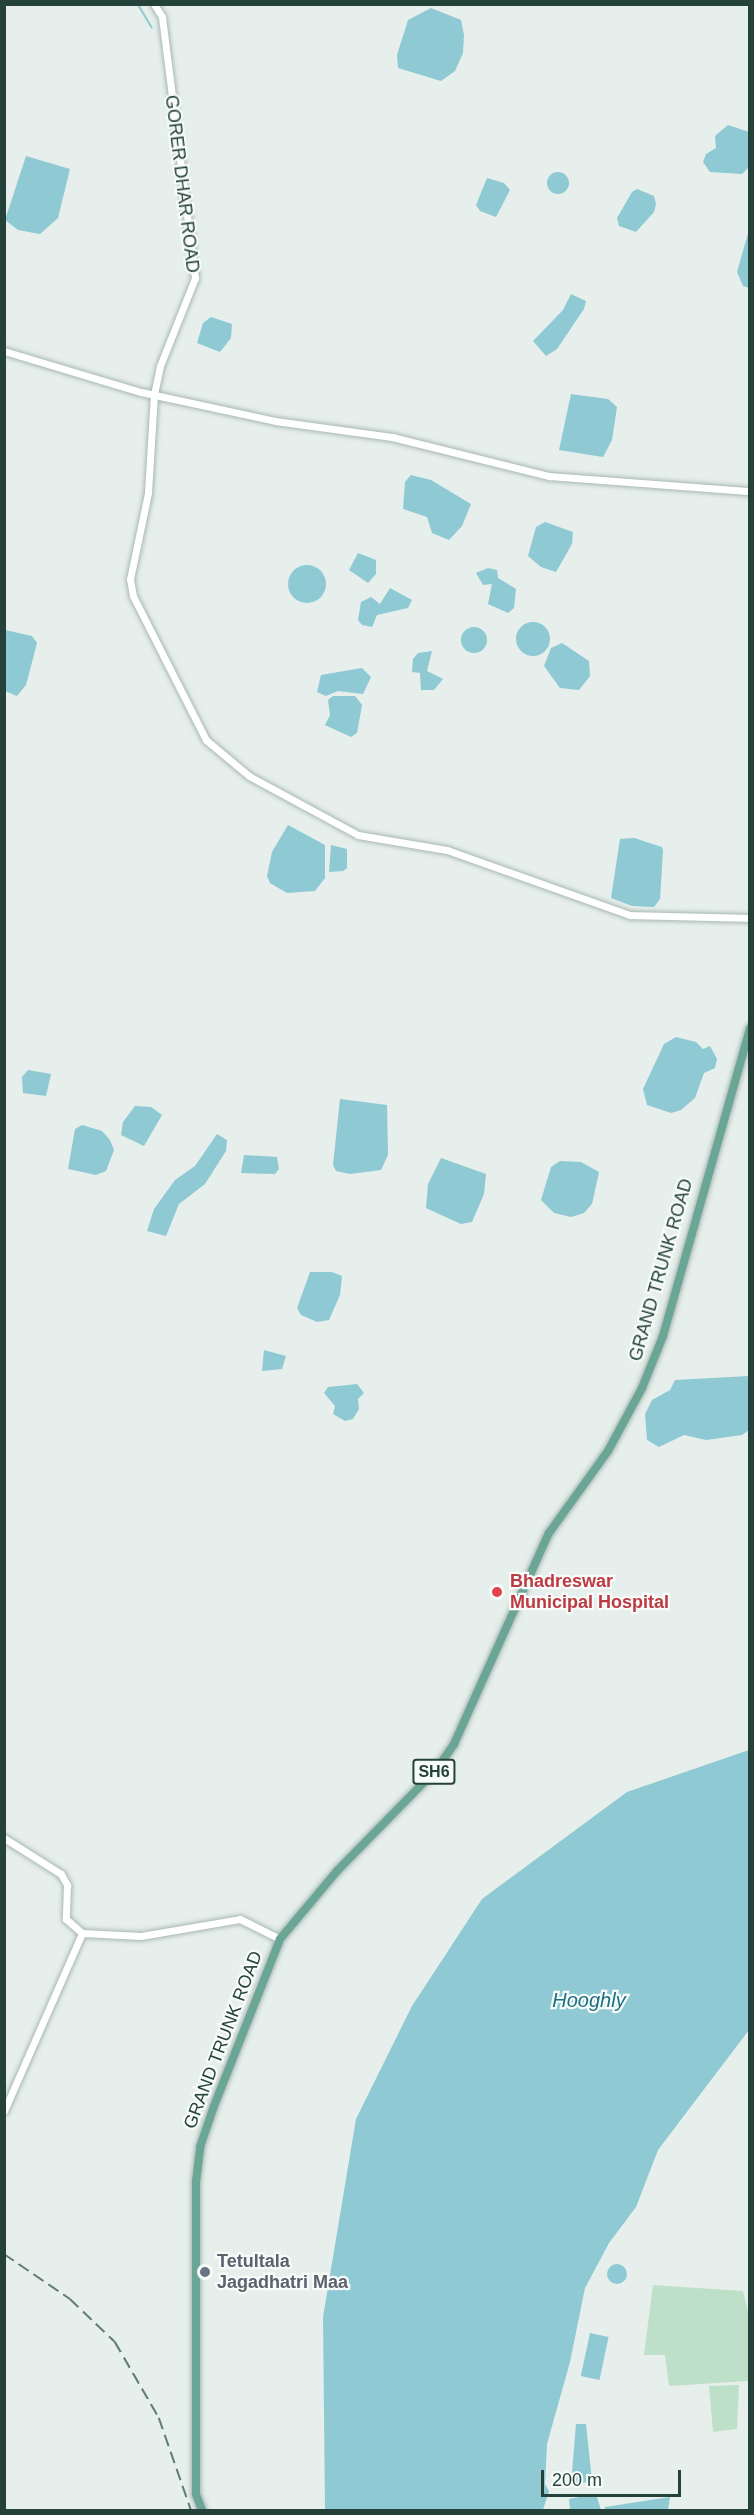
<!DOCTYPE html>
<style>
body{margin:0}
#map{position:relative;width:754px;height:2515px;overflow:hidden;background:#e6efeb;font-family:Arial,sans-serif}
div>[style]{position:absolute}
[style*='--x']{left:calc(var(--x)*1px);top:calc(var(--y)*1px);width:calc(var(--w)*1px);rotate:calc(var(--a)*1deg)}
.green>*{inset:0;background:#bfe0c8}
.water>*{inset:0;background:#8ec9d4;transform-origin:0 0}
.round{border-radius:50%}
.stream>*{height:1.5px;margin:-0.75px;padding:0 0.75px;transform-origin:0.75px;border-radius:0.75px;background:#8ec9d4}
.roads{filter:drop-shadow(0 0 2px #a8b8b2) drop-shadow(0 0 2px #a8b8b2)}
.tertiary>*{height:7px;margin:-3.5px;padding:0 3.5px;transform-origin:3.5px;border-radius:3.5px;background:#fff}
.primary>*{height:8px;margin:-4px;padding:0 4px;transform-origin:4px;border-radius:4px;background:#6aa596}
.rail>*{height:1.5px;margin-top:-0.75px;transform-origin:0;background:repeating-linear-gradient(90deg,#5f7d75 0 12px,transparent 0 18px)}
.dots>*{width:16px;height:16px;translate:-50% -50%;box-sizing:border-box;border:3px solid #f7fbf9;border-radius:50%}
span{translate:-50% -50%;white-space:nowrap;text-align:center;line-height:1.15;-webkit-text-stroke:4.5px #f7fbf9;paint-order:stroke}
.shield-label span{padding:2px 4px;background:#f7fbf9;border:2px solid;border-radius:4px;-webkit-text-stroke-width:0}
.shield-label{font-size:16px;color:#24423a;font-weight:700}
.street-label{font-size:18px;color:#24423a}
.health-label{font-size:18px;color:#be3a42;font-weight:700}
.left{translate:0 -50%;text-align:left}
.worship-label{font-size:18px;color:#5b616d;font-weight:700}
.water-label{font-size:20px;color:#1c6f80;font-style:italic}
.frame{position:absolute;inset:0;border:6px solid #24423a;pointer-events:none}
.scale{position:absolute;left:541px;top:2470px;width:140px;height:27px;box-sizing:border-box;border:3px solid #24423a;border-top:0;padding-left:8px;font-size:18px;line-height:21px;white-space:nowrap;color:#24423a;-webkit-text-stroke:4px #f7fbf9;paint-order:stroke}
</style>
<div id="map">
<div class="green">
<div style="clip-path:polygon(653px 2285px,743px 2291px,750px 2319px,748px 2381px,669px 2386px,665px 2355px,644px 2355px)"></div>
<div style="clip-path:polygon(739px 2385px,737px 2429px,713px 2432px,709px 2386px)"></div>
</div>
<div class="water">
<div style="clip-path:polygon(431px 8px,461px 20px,464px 35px,463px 53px,455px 71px,441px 81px,398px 68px,397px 55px,408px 20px)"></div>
<div style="clip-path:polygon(728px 125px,749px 132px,749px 167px,742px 174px,710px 172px,703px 162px,706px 154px,716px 148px,715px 136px)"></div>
<div style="clip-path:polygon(26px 156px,70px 169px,58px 218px,40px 234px,18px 230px,5px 220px)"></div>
<div class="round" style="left:547px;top:172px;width:22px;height:22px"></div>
<div style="clip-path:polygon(487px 178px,504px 183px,510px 190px,496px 217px,480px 211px,476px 205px)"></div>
<div style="clip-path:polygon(637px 189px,654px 196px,656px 204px,654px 212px,636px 232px,619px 226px,617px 218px,632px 192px)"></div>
<div style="clip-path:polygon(749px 230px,749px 288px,743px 286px,737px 272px)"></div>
<div style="clip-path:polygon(571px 294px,586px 301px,584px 309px,557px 349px,546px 356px,533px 341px,563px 310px)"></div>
<div style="clip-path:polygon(211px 317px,232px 324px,231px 338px,220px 352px,197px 343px,203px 323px)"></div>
<div style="clip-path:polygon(571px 394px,608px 399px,617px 407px,612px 440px,603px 457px,559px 450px)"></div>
<div style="clip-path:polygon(411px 475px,431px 480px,471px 504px,462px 526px,449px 540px,432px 533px,427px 517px,403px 509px,405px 482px)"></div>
<div style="clip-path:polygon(545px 522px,573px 532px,572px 544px,556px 572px,541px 567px,528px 556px,536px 527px)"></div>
<div style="clip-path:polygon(358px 553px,376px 560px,376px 574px,368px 583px,349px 570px)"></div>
<div class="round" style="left:288px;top:565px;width:38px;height:38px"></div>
<div style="clip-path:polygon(488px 568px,497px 570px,498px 578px,516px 589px,514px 608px,508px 613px,488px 604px,492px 584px,483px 585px,476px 573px)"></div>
<div style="clip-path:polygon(390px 588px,412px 600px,408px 608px,377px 615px,372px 627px,362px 625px,358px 620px,361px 602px,371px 597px,380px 604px)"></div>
<div class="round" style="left:516px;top:622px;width:34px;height:34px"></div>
<div class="round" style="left:461px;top:627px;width:26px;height:26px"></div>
<div style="clip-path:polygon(5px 630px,32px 636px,37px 643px,26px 685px,17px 696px,5px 691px)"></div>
<div style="clip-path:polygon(562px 643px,589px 661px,590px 676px,579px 690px,560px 688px,544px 666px,551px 648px)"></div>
<div style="clip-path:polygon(432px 651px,427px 671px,443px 679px,434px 690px,421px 690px,420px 673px,412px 672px,413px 659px,418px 653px)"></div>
<div style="clip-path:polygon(362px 668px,371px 677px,363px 694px,338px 691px,326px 696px,317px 692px,321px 675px)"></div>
<div style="clip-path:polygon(333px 696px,355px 696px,362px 705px,357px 733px,351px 737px,325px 725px,330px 715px,328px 700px)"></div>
<div style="clip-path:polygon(288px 825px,325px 845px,325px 878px,315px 891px,287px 893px,270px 883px,267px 876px,272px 852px)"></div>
<div style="clip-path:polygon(634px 838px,662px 847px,663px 851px,660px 899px,654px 907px,632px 906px,611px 898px,620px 839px)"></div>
<div style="clip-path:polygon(331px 845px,347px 849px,347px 868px,343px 871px,329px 872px)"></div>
<div style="clip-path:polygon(676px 1037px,696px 1042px,703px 1049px,710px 1046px,717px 1059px,715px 1068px,704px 1073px,695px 1098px,681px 1110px,671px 1113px,647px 1105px,643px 1089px,664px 1044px)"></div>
<div style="clip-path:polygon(28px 1070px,51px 1074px,46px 1096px,23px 1093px,22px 1077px)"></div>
<div style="clip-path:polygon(340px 1099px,387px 1105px,388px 1155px,381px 1170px,350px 1174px,336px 1171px,333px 1165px)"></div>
<div style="clip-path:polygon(135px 1106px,151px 1107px,162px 1115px,144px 1146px,121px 1135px,123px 1122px)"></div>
<div style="clip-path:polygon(82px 1125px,102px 1131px,110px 1140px,114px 1150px,106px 1171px,96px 1175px,68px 1169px,75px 1129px)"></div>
<div style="clip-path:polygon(217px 1134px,227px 1140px,226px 1151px,205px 1184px,179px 1204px,166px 1236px,147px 1231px,154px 1209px,175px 1180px,195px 1166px)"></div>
<div style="clip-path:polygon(244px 1155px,277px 1157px,279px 1169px,275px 1174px,241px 1173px)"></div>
<div style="clip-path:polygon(441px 1158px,486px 1174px,484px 1194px,472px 1222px,461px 1224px,426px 1208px,428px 1184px)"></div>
<div style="clip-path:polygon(560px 1161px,581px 1162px,599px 1172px,592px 1204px,584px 1213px,571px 1217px,554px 1213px,541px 1200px,551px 1167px)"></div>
<div style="clip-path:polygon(310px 1272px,332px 1272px,342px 1276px,340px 1295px,329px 1320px,317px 1322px,301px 1315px,297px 1308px)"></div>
<div style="clip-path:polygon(264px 1350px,286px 1356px,282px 1369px,262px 1371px)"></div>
<div style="clip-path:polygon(749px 1376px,749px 1430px,742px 1435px,706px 1440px,684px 1435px,659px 1447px,647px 1440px,645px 1414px,652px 1400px,670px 1390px,675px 1380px)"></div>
<div style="clip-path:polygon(357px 1384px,364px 1393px,358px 1399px,359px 1409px,353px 1419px,345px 1421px,333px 1414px,335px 1406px,324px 1393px,328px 1387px)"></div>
<div style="clip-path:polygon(749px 1750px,749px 2030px,658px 2150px,636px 2207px,609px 2243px,585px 2288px,570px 2362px,547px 2444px,545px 2484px,549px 2491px,543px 2510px,325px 2510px,323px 2317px,356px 2119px,412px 2006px,482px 1899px,627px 1792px)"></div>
<div class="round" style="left:607px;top:2264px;width:20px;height:20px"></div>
<div style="left:590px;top:2333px;width:19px;height:44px;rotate:12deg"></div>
<div style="clip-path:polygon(576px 2424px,586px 2424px,592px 2481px,571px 2485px)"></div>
<div style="clip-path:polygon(596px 2494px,601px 2510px,570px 2510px,569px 2499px)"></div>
<div style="clip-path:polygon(670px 2497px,668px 2510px,605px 2509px,605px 2507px)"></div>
</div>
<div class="stream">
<div style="--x:138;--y:4;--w:27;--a:59"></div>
</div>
<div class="roads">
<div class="tertiary">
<div style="--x:154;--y:4;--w:15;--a:58"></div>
<div style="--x:162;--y:17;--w:263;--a:82.8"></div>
<div style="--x:195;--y:278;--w:95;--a:111.7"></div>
<div style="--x:160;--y:366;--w:29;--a:102"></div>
<div style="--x:154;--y:394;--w:99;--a:93.5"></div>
<div style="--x:148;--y:493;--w:88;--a:101.8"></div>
<div style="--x:130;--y:579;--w:17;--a:80"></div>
<div style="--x:133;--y:596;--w:161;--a:63.1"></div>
<div style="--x:206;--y:740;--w:56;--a:39.9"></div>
<div style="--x:249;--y:776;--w:124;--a:28.4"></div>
<div style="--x:358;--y:835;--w:90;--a:9.6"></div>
<div style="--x:447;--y:850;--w:194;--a:19.6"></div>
<div style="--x:630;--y:915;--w:120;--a:1.4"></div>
<div style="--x:4;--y:351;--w:143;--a:16.7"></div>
<div style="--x:141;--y:392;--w:137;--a:12.2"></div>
<div style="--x:275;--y:421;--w:118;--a:7.8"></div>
<div style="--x:392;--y:437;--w:162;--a:14"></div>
<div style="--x:549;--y:476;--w:202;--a:4.3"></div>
<div style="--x:4;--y:1838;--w:67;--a:32.3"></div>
<div style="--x:61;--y:1874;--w:13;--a:61"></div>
<div style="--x:67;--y:1885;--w:34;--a:92"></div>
<div style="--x:66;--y:1919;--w:21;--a:41"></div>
<div style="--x:82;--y:1933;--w:59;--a:2.9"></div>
<div style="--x:141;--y:1936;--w:100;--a:-9.7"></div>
<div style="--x:240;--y:1919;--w:45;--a:26.6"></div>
<div style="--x:4;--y:2111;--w:194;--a:-66.3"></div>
</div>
<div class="primary">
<div style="--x:202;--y:2510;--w:17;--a:-111"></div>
<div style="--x:196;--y:2494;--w:312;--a:-90"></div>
<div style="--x:196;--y:2182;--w:35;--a:-83"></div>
<div style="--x:200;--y:2147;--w:43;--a:-71.1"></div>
<div style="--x:214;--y:2106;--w:180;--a:-68.4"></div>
<div style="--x:280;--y:1939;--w:89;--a:-50"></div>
<div style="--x:337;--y:1871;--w:141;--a:-45.6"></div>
<div style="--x:436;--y:1770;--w:32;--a:-55"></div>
<div style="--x:454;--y:1744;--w:231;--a:-65.8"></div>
<div style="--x:549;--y:1533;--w:101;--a:-54.3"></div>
<div style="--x:608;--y:1451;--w:72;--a:-61.6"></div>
<div style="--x:642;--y:1388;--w:56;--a:-68"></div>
<div style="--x:663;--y:1336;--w:320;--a:-74.2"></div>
</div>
</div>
<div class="rail">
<div style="--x:4;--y:2254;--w:80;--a:34.3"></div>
<div style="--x:70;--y:2299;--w:62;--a:43.7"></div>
<div style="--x:115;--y:2342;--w:88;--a:59.9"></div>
<div style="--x:159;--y:2418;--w:97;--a:70.8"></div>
</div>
<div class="dots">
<div style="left:497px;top:1592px;background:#e0444e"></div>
<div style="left:205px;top:2272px;background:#6b7280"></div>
</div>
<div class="shield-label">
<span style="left:434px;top:1772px">SH6</span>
</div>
<div class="street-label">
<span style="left:182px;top:184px;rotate:83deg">GORER DHAR ROAD</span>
<span style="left:661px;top:1270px;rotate:-74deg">GRAND TRUNK ROAD</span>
<span style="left:223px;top:2040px;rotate:-69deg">GRAND TRUNK ROAD</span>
</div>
<div class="health-label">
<span class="left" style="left:510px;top:1592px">Bhadreswar<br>Municipal Hospital</span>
</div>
<div class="worship-label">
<span class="left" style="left:217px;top:2272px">Tetultala<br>Jagadhatri Maa</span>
</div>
<div class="water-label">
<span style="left:589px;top:2000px">Hooghly</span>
</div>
<div class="frame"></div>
<div class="scale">200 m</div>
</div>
